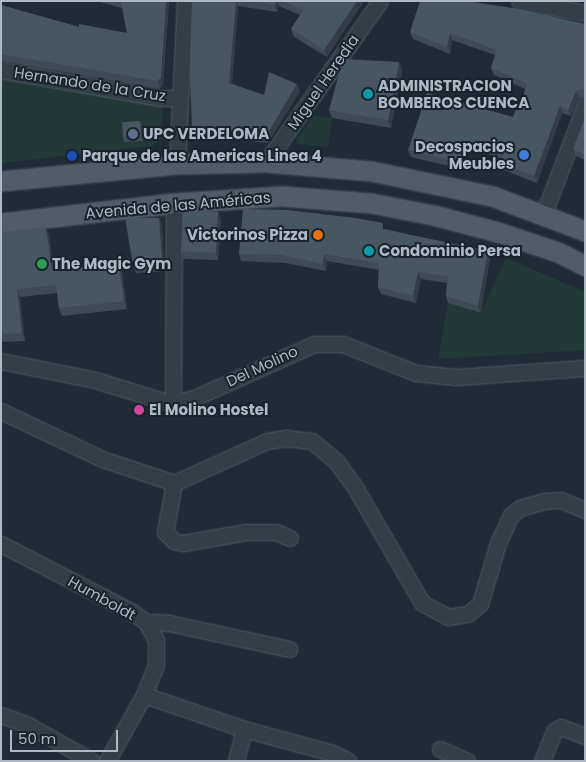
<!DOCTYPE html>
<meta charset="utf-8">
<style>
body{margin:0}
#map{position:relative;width:586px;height:762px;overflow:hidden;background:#1f2c36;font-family:Poppins,sans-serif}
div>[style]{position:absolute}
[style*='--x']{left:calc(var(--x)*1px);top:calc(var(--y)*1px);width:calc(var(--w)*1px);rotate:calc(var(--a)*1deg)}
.green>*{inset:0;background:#223937}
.roads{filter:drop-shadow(0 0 1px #505c64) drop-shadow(0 0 1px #505c64)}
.minor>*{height:15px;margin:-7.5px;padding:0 7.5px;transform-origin:7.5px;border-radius:7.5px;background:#333e46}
.major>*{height:19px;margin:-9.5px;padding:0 9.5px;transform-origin:9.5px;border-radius:9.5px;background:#505d67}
.wall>*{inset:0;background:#3d4b54}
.shaded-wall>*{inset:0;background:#323d45}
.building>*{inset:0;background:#475762;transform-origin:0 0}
.dots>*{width:14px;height:14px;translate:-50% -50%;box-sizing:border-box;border:2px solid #18232b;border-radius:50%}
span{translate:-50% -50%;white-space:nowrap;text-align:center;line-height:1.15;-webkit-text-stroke:4px #18232b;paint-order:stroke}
.street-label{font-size:15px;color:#adb9c3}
.poi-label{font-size:15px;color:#adb9c3;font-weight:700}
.left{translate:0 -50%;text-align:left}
.right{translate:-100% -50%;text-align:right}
.frame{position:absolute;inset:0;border:2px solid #adb9c3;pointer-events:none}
.scale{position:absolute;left:10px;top:730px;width:108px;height:22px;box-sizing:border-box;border:2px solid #adb9c3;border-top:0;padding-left:6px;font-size:15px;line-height:18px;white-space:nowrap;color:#adb9c3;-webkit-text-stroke:4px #18232b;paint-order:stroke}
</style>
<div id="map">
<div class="green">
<div style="clip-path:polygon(1px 75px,46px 87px,163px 104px,161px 139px,152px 146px,1px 163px)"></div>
<div style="clip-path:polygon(314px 115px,332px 118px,328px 147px,297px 144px,297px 139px)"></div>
<div style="clip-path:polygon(506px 258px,585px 292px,585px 350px,438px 359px,448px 303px,481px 313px)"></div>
</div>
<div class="roads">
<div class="minor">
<div style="--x:519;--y:1;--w:67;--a:10.3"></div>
<div style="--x:1;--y:70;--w:161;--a:10"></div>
<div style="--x:160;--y:98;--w:19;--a:0"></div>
<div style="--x:266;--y:162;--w:197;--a:-54.7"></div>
<div style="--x:177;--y:164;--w:163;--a:-87.2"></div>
<div style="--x:544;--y:213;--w:116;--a:-69.2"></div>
<div style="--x:1;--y:361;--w:96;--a:11.4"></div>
<div style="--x:95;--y:380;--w:82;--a:17.1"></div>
<div style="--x:173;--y:404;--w:22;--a:-16"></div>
<div style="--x:194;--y:398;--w:132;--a:-24.2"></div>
<div style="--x:314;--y:344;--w:29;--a:0"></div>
<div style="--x:343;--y:344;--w:79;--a:21.7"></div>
<div style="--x:416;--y:373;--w:40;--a:5.7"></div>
<div style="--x:456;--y:377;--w:129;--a:-4"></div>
<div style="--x:173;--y:404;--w:201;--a:-89.7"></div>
<div style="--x:1;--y:411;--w:112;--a:25.4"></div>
<div style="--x:102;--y:459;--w:76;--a:18.4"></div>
<div style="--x:174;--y:483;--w:102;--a:-24.3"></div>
<div style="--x:267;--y:441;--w:19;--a:-9"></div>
<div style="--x:286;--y:438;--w:26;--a:7"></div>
<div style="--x:312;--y:441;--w:31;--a:40"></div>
<div style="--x:336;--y:461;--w:34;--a:54"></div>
<div style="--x:356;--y:489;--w:132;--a:59.9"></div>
<div style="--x:422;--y:603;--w:30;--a:28"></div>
<div style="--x:448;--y:617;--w:20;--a:-9"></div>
<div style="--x:468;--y:614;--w:16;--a:-40"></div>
<div style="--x:480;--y:604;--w:64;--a:-73.6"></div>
<div style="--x:498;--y:543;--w:31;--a:-65"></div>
<div style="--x:511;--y:515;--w:11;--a:-38"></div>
<div style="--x:520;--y:508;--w:26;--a:-16"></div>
<div style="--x:545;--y:501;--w:16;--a:-4"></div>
<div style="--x:561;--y:500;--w:26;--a:23"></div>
<div style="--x:174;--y:483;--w:50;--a:100.4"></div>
<div style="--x:165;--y:532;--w:13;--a:45"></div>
<div style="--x:174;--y:541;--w:9;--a:13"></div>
<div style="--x:183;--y:543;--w:64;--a:-9.9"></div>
<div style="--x:246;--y:532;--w:30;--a:0"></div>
<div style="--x:276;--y:532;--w:15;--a:23"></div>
<div style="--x:1;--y:544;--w:144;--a:27.3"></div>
<div style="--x:129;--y:610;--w:21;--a:35"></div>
<div style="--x:146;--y:622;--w:21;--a:61"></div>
<div style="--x:156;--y:640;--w:25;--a:90"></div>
<div style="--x:156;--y:665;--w:32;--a:112"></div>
<div style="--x:144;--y:695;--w:76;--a:119.3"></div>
<div style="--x:146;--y:622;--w:23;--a:2"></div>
<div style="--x:169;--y:623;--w:123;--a:12.2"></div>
<div style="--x:144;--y:695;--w:106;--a:18.8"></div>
<div style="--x:244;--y:729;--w:92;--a:15.1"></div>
<div style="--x:333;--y:753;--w:17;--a:28"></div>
<div style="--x:1;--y:715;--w:29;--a:20"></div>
<div style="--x:28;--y:725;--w:73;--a:29.4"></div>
<div style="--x:440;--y:749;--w:30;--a:24"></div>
<div style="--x:236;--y:761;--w:33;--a:-76"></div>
<div style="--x:542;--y:761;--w:32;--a:-68"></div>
<div style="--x:554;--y:731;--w:8;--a:-30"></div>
<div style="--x:561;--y:727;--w:26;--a:21"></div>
</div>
<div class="major">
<div style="--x:1;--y:181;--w:177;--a:-5.5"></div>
<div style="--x:177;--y:164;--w:89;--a:-1.3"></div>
<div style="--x:266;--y:162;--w:105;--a:4.9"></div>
<div style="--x:371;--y:171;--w:124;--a:11.7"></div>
<div style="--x:492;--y:196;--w:99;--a:20.6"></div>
<div style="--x:1;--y:223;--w:174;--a:-6.6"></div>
<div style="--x:174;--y:203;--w:108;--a:-3.7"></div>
<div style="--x:282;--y:196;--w:89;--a:4.5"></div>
<div style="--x:371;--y:203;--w:63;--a:11"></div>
<div style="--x:433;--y:215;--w:67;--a:14.7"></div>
<div style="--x:498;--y:232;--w:65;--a:18.7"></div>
<div style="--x:560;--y:253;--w:28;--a:27"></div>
</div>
</div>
<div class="wall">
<div style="clip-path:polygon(96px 1px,169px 1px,163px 84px,160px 89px,1px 61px,1px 5px,79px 27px,127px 33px,122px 8px)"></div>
<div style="clip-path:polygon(192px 1px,364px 1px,327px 57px,294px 37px,291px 29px,300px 15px,279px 6px,277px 12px,238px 6px,232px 84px,264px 95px,300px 91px,268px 143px,195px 135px,192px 128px)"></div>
<div style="clip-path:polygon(585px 24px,585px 97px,579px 98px,571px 116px,562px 113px,537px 183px,503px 170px,500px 163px,502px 159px,468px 147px,462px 169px,411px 157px,408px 150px,513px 117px,520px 110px,525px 89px,494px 75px,491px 68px,495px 55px,452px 40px,450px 54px,413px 39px,410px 32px)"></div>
<div style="clip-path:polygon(399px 62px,402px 70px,391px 128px,332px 118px,329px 110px)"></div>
<div style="clip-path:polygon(585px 118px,585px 160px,576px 156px,573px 149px)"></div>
<div style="clip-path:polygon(140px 121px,142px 126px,143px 141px,124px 142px,123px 137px)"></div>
<div style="clip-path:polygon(159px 218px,162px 226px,164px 271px,136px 273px,133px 265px)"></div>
<div style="clip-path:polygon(221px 219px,218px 260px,183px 259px,180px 251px)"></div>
<div style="clip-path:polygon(386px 229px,490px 258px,481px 313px,448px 303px,446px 296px,447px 283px,421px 279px,416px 303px,381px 294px,378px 287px,379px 270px,327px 261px,326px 271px,285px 263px,241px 261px,239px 254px)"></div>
<div style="clip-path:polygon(1px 232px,49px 235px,54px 270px,122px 271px,127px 309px,62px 316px,59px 308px,57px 293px,20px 297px,25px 341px,1px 342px)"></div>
</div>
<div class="shaded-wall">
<div style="clip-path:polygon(166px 1px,169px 1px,163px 84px,160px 89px,158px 81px)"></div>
<div style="clip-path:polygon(236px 1px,237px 1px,238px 6px,231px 90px,229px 83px)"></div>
<div style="clip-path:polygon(276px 1px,277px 1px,279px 6px,277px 12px,275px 5px)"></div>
<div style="clip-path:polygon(357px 1px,364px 1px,327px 57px,324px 50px)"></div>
<div style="clip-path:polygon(450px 33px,452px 40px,450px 54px,447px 47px)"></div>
<div style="clip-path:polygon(399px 62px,402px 70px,391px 128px,388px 120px)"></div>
<div style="clip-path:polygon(297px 84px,300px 91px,268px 143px,266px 136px)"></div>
<div style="clip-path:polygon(576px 91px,579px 98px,571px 116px,568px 110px)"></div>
<div style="clip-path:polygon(560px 106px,562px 113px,537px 183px,534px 176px)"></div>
<div style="clip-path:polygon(140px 121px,142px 126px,143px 141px,141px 136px)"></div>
<div style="clip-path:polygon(465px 140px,468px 147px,462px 169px,460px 162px)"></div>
<div style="clip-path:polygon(218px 212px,221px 219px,218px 260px,216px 252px)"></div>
<div style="clip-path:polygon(159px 218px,162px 226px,164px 271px,162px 263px)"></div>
<div style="clip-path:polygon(46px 227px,49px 235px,55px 279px,52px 270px)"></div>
<div style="clip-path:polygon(488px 251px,490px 258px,481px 313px,478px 306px)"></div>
<div style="clip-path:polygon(324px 254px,327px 261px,326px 271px,323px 264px)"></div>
<div style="clip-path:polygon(119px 263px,122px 271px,127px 309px,124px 301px)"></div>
<div style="clip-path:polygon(418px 272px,421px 279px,416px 303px,413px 296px)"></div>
<div style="clip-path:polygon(17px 289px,20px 297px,25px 341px,22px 333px)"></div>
</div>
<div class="building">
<div style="clip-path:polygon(121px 1px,166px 1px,161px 77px,158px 81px,1px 54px,1px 5px,79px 27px,79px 24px,127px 33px)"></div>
<div style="clip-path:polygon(192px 1px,236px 1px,229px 83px,264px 95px,269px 72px,297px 84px,266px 136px,192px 128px,190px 72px)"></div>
<div style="clip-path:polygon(251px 1px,276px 1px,275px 5px)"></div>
<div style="clip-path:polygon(283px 1px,357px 1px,324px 50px,291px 29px,303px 10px)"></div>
<div style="clip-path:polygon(420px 1px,466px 1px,519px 9px,585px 24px,585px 89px,576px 91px,568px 110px,560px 106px,534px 176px,500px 163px,504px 154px,465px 140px,460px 162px,408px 150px,427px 93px,513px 117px,516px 109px,520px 110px,527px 84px,491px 68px,497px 50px,450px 33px,447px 47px,410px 32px)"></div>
<div style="clip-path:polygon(343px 59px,399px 62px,388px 120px,329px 110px)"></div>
<div style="clip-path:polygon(585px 118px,585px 155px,573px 149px)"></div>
<div style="left:140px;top:121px;width:15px;height:18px;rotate:86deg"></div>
<div style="clip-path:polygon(243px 209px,288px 210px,355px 218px,383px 223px,383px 229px,488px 251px,478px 306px,446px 296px,448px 276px,418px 272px,413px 296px,378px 287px,379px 263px,324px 254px,323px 264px,282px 255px,239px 254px)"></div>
<div style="left:183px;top:210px;width:35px;height:41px;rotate:3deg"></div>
<div style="clip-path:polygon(125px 218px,159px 218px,162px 263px,133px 265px)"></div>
<div style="clip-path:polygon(46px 227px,52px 270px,119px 263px,124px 301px,59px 308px,56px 285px,17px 289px,22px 333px,1px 334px,1px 232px)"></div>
</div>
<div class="dots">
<div style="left:368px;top:94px;background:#0f9aa8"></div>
<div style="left:133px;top:134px;background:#5c6f8a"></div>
<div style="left:524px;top:155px;background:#3f7fe0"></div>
<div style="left:72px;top:156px;background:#1a4fb4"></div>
<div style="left:318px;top:235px;background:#e8710a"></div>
<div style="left:369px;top:251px;background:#0f9aa8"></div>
<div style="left:42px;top:264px;background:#2e9e5b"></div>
<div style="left:139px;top:410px;background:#d1479c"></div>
</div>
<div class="street-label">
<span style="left:323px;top:82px;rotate:-55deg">Miguel Heredia</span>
<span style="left:90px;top:84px;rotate:9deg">Hernando de la Cruz</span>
<span style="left:178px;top:205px;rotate:-5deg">Avenida de las Américas</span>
<span style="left:262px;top:366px;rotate:-25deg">Del Molino</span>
<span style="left:102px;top:598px;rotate:29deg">Humboldt</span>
</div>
<div class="poi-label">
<span class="left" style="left:378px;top:94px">ADMINISTRACION<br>BOMBEROS CUENCA</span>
<span class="left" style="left:143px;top:134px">UPC VERDELOMA</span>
<span class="right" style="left:514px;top:155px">Decospacios<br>Meubles</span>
<span class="left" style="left:82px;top:156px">Parque de las Americas Linea 4</span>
<span class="right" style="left:308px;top:235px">Victorinos Pizza</span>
<span class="left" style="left:379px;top:251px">Condominio Persa</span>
<span class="left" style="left:52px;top:264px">The Magic Gym</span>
<span class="left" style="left:149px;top:410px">El Molino Hostel</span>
</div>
<div class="frame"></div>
<div class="scale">50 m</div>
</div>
